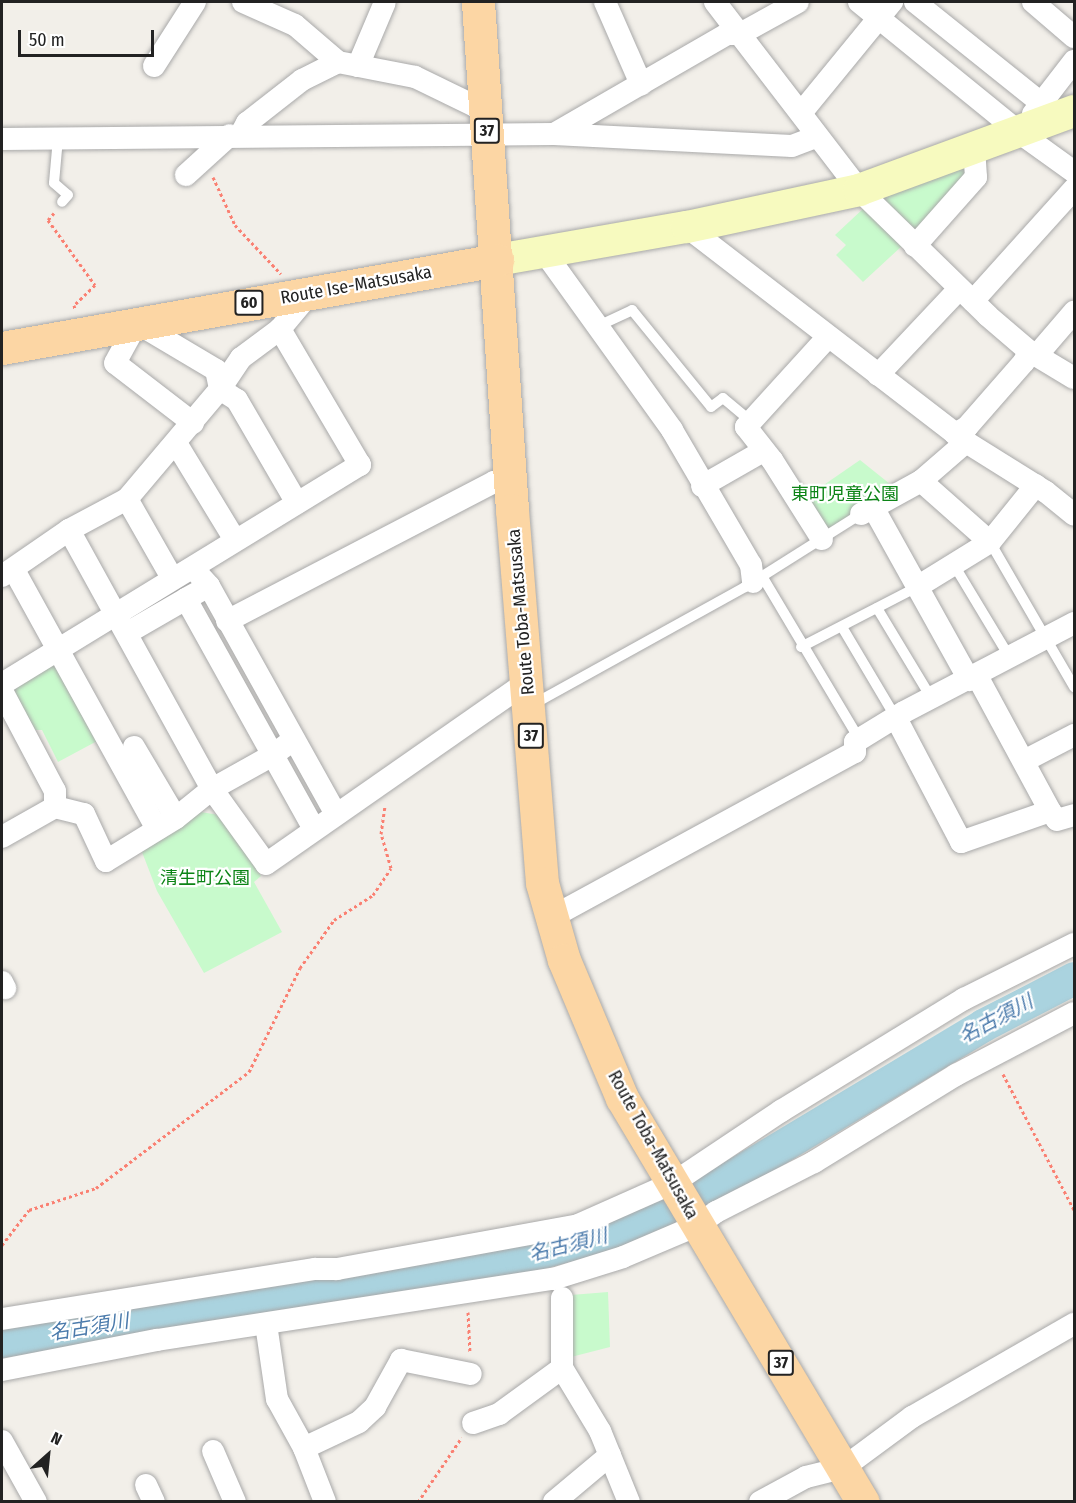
<!DOCTYPE html>
<meta charset="utf-8">
<style>
body{margin:0}
#map{position:relative;width:1076px;height:1503px;overflow:hidden;background:#f2efe9;font-family:"Fira Sans Condensed","Noto Sans JP",sans-serif}
div>[style]{position:absolute}
[style*='--x']{left:calc(var(--x)*1px);top:calc(var(--y)*1px);width:calc(var(--w)*1px);rotate:calc(var(--a)*1deg)}
.park>*{inset:0;background:#c8facc}
.river>*{height:33px;margin:-16.5px;padding:0 16.5px;transform-origin:16.5px;border-radius:16.5px;background:#aad3df}
.path>*{height:3px;margin-top:-1.5px;transform-origin:0;background:repeating-linear-gradient(90deg,#fa8072 0 3px,transparent 0 6px)}
.roads{filter:drop-shadow(0 0 2px #a9a9a9) drop-shadow(0 0 2px #a9a9a9)}
.lane>*{height:10px;margin:-5px;padding:0 5px;transform-origin:5px;border-radius:5px;background:#fff}
.street>*{height:22px;margin:-11px;padding:0 11px;transform-origin:11px;border-radius:11px;background:#fff}
.secondary>*{height:32px;margin:-16px;padding:0 16px;transform-origin:16px;border-radius:16px;background:#f7fabf}
.primary>*{height:33px;margin:-16.5px;padding:0 16.5px;transform-origin:16.5px;border-radius:16.5px;background:#fcd6a4}
span{translate:-50% -50%;white-space:nowrap;text-align:center;line-height:1.15;-webkit-text-stroke:4.5px #fff;paint-order:stroke}
.shield-label span{padding:2px 4px;background:#fff;border:2px solid;border-radius:4px;-webkit-text-stroke-width:0}
.shield-label{font-size:16px;color:#222;font-weight:700}
.street-label{font-size:18px;color:#222}
.park-label{font-size:18px;color:#0c8416}
.water-label{font-size:20px;color:#4a7aab;font-style:italic}
.frame{position:absolute;inset:0;border:3px solid #222;pointer-events:none}
.north{position:absolute;left:18px;top:1425px;width:60px;height:60px;-webkit-text-stroke:4px #fff;paint-order:stroke;rotate:27deg;font-size:16px;font-weight:700;line-height:24px;text-align:center;color:#222}
.north::after{content:'';display:block;margin:auto;width:21px;height:27px;background:#222;clip-path:polygon(50% 0,100% 100%,50% 72%,0 100%)}
.scale{position:absolute;left:18px;top:30px;width:136px;height:27px;box-sizing:border-box;border:3px solid #222;border-top:0;padding-left:8px;font-size:18px;line-height:21px;white-space:nowrap;color:#222;-webkit-text-stroke:4px #fff;paint-order:stroke}
</style>
<div id="map">
<div class="park">
<div style="clip-path:polygon(966px 167px,969px 173px,914px 232px,881px 201px,884px 196px)"></div>
<div style="clip-path:polygon(865px 207px,903px 245px,863px 282px,836px 255px,846px 245px,835px 235px)"></div>
<div style="clip-path:polygon(860px 460px,895px 488px,822px 534px,802px 500px)"></div>
<div style="clip-path:polygon(51px 663px,62px 673px,99px 740px,58px 762px,42px 730px,33px 730px,11px 688px)"></div>
<div style="clip-path:polygon(201px 812px,219px 815px,261px 876px,254px 882px,282px 932px,204px 973px,157px 891px,142px 852px)"></div>
<div style="clip-path:polygon(608px 1292px,610px 1347px,571px 1357px,571px 1295px)"></div>
</div>
<div class="river">
<div style="--x:2;--y:1341;--w:524;--a:-9.12"></div>
<div style="--x:519;--y:1258;--w:101;--a:-14.9"></div>
<div style="--x:617;--y:1232;--w:110;--a:-25.2"></div>
<div style="--x:717;--y:1185;--w:310;--a:-31"></div>
<div style="--x:983;--y:1025;--w:102;--a:-27.3"></div>
</div>
<div class="path">
<div style="--x:213;--y:177;--w:53;--a:65.4"></div>
<div style="--x:235;--y:225;--w:67;--a:46.8"></div>
<div style="--x:54;--y:213;--w:9;--a:131"></div>
<div style="--x:48;--y:220;--w:80;--a:54.1"></div>
<div style="--x:95;--y:285;--w:29;--a:136"></div>
<div style="--x:74;--y:305;--w:4;--a:76"></div>
<div style="--x:1003;--y:1074;--w:153;--a:62.4"></div>
<div style="--x:2;--y:1245;--w:44;--a:-52.4"></div>
<div style="--x:29;--y:1210;--w:71;--a:-18.2"></div>
<div style="--x:96;--y:1188;--w:192;--a:-37.2"></div>
<div style="--x:249;--y:1072;--w:116;--a:-63.9"></div>
<div style="--x:300;--y:968;--w:59;--a:-54.7"></div>
<div style="--x:334;--y:920;--w:46;--a:-32.7"></div>
<div style="--x:373;--y:895;--w:32;--a:-56"></div>
<div style="--x:391;--y:868;--w:35;--a:-106"></div>
<div style="--x:381;--y:834;--w:28;--a:-82"></div>
<div style="--x:468;--y:1312;--w:41;--a:87.2"></div>
<div style="--x:418;--y:1502;--w:78;--a:-55.9"></div>
</div>
<div class="roads">
<div class="lane">
<div style="--x:58;--y:138;--w:45;--a:95.1"></div>
<div style="--x:54;--y:183;--w:18;--a:41"></div>
<div style="--x:68;--y:195;--w:9;--a:131"></div>
<div style="--x:596;--y:327;--w:40;--a:-25"></div>
<div style="--x:632;--y:310;--w:125;--a:50.8"></div>
<div style="--x:711;--y:407;--w:15;--a:-37"></div>
<div style="--x:723;--y:398;--w:38;--a:40"></div>
<div style="--x:990;--y:542;--w:168;--a:59.9"></div>
<div style="--x:954;--y:565;--w:109;--a:58.9"></div>
<div style="--x:762;--y:576;--w:182;--a:59.2"></div>
<div style="--x:855;--y:732;--w:10;--a:90"></div>
<div style="--x:877;--y:608;--w:106;--a:58.9"></div>
<div style="--x:842;--y:627;--w:106;--a:59.3"></div>
<div style="--x:801;--y:647;--w:131;--a:-27.3"></div>
<div style="--x:532;--y:705;--w:244;--a:-29"></div>
<div style="--x:745;--y:587;--w:137;--a:-32.2"></div>
</div>
<div class="street">
<div style="--x:243;--y:2;--w:57;--a:23.9"></div>
<div style="--x:295;--y:25;--w:57;--a:40.7"></div>
<div style="--x:338;--y:62;--w:78;--a:11"></div>
<div style="--x:415;--y:77;--w:78;--a:25.9"></div>
<div style="--x:605;--y:2;--w:90;--a:66.3"></div>
<div style="--x:715;--y:2;--w:237;--a:52.5"></div>
<div style="--x:859;--y:190;--w:180;--a:44.3"></div>
<div style="--x:988;--y:316;--w:54;--a:40.5"></div>
<div style="--x:1029;--y:351;--w:52;--a:31"></div>
<div style="--x:859;--y:2;--w:208;--a:39.1"></div>
<div style="--x:1020;--y:133;--w:67;--a:35.8"></div>
<div style="--x:915;--y:2;--w:160;--a:38.7"></div>
<div style="--x:1033;--y:2;--w:54;--a:40.5"></div>
<div style="--x:154;--y:66;--w:76;--a:-57.4"></div>
<div style="--x:358;--y:66;--w:69;--a:-67.1"></div>
<div style="--x:801;--y:113;--w:144;--a:-50.7"></div>
<div style="--x:1033;--y:114;--w:67;--a:-52.3"></div>
<div style="--x:554;--y:134;--w:200;--a:-30"></div>
<div style="--x:727;--y:34;--w:13;--a:0"></div>
<div style="--x:740;--y:34;--w:66;--a:-28.9"></div>
<div style="--x:240;--y:136;--w:15;--a:-62"></div>
<div style="--x:247;--y:123;--w:70;--a:-38"></div>
<div style="--x:302;--y:80;--w:40;--a:-26.6"></div>
<div style="--x:2;--y:139;--w:552;--a:-0.52"></div>
<div style="--x:554;--y:134;--w:238;--a:2.9"></div>
<div style="--x:792;--y:146;--w:26;--a:-21"></div>
<div style="--x:186;--y:175;--w:59;--a:-42.3"></div>
<div style="--x:687;--y:227;--w:352;--a:37.6"></div>
<div style="--x:966;--y:442;--w:94;--a:32"></div>
<div style="--x:1046;--y:492;--w:36;--a:39"></div>
<div style="--x:915;--y:246;--w:92;--a:-48.5"></div>
<div style="--x:976;--y:177;--w:26;--a:-94"></div>
<div style="--x:545;--y:253;--w:218;--a:54.3"></div>
<div style="--x:672;--y:430;--w:156;--a:59.7"></div>
<div style="--x:751;--y:565;--w:17;--a:83"></div>
<div style="--x:973;--y:301;--w:151;--a:-48"></div>
<div style="--x:1037;--y:355;--w:57;--a:-49.3"></div>
<div style="--x:878;--y:375;--w:118;--a:-46.7"></div>
<div style="--x:193;--y:423;--w:98;--a:-142.4"></div>
<div style="--x:115;--y:363;--w:46;--a:-61.2"></div>
<div style="--x:137;--y:323;--w:92;--a:30.7"></div>
<div style="--x:216;--y:370;--w:19;--a:78"></div>
<div style="--x:220;--y:389;--w:20;--a:33"></div>
<div style="--x:237;--y:400;--w:119;--a:59.8"></div>
<div style="--x:955;--y:434;--w:14;--a:-30"></div>
<div style="--x:967;--y:427;--w:86;--a:-48.8"></div>
<div style="--x:1024;--y:362;--w:12;--a:-66"></div>
<div style="--x:176;--y:443;--w:114;--a:58.7"></div>
<div style="--x:921;--y:481;--w:92;--a:41.5"></div>
<div style="--x:702;--y:486;--w:70;--a:-29.8"></div>
<div style="--x:127;--y:499;--w:91;--a:60.3"></div>
<div style="--x:874;--y:509;--w:196;--a:60.9"></div>
<div style="--x:861;--y:514;--w:68;--a:-28.8"></div>
<div style="--x:921;--y:481;--w:60;--a:-40.9"></div>
<div style="--x:69;--y:530;--w:296;--a:61.1"></div>
<div style="--x:212;--y:789;--w:70;--a:-29.1"></div>
<div style="--x:273;--y:755;--w:26;--a:-37"></div>
<div style="--x:822;--y:539;--w:93;--a:-122.3"></div>
<div style="--x:772;--y:460;--w:42;--a:-128.2"></div>
<div style="--x:746;--y:427;--w:122;--a:-47.7"></div>
<div style="--x:14;--y:570;--w:296;--a:61.1"></div>
<div style="--x:2;--y:576;--w:81;--a:-34.5"></div>
<div style="--x:69;--y:530;--w:66;--a:-28.1"></div>
<div style="--x:127;--y:499;--w:144;--a:-49.8"></div>
<div style="--x:220;--y:389;--w:37;--a:-56"></div>
<div style="--x:241;--y:358;--w:49;--a:-36.6"></div>
<div style="--x:200;--y:576;--w:13;--a:48"></div>
<div style="--x:209;--y:586;--w:261;--a:60.9"></div>
<div style="--x:209;--y:586;--w:26;--a:151"></div>
<div style="--x:186;--y:599;--w:263;--a:60.9"></div>
<div style="--x:917;--y:587;--w:86;--a:-31.7"></div>
<div style="--x:990;--y:542;--w:73;--a:-51.1"></div>
<div style="--x:227;--y:621;--w:301;--a:-27.5"></div>
<div style="--x:494;--y:482;--w:16;--a:0"></div>
<div style="--x:127;--y:633;--w:68;--a:-30"></div>
<div style="--x:977;--y:676;--w:153;--a:61.6"></div>
<div style="--x:2;--y:684;--w:420;--a:-31.5"></div>
<div style="--x:360;--y:465;--w:158;--a:-120.5"></div>
<div style="--x:280;--y:329;--w:47;--a:-50.2"></div>
<div style="--x:2;--y:691;--w:113;--a:62.1"></div>
<div style="--x:55;--y:791;--w:16;--a:90"></div>
<div style="--x:896;--y:718;--w:140;--a:62.3"></div>
<div style="--x:961;--y:842;--w:94;--a:-19.2"></div>
<div style="--x:1050;--y:811;--w:11;--a:52"></div>
<div style="--x:1057;--y:820;--w:18;--a:-16"></div>
<div style="--x:134;--y:747;--w:82;--a:59.4"></div>
<div style="--x:1024;--y:761;--w:56;--a:-27.5"></div>
<div style="--x:2;--y:837;--w:61;--a:-29.5"></div>
<div style="--x:55;--y:807;--w:30;--a:14"></div>
<div style="--x:84;--y:814;--w:52;--a:64.9"></div>
<div style="--x:106;--y:861;--w:82;--a:-31.6"></div>
<div style="--x:176;--y:818;--w:46;--a:-38.9"></div>
<div style="--x:212;--y:789;--w:92;--a:54.2"></div>
<div style="--x:266;--y:864;--w:318;--a:-34.9"></div>
<div style="--x:552;--y:917;--w:345;--a:-28.6"></div>
<div style="--x:855;--y:752;--w:10;--a:-90"></div>
<div style="--x:855;--y:742;--w:57;--a:-31.5"></div>
<div style="--x:904;--y:712;--w:192;--a:-27.6"></div>
<div style="--x:2;--y:982;--w:7;--a:63"></div>
<div style="--x:2;--y:1319;--w:317;--a:-9.1"></div>
<div style="--x:315;--y:1269;--w:22;--a:0"></div>
<div style="--x:337;--y:1269;--w:245;--a:-10.3"></div>
<div style="--x:578;--y:1225;--w:104;--a:-23.9"></div>
<div style="--x:673;--y:1183;--w:130;--a:-33.7"></div>
<div style="--x:781;--y:1111;--w:215;--a:-31.5"></div>
<div style="--x:964;--y:999;--w:123;--a:-26.6"></div>
<div style="--x:266;--y:1324;--w:76;--a:81.7"></div>
<div style="--x:277;--y:1399;--w:56;--a:61.1"></div>
<div style="--x:304;--y:1448;--w:58;--a:68.7"></div>
<div style="--x:562;--y:1368;--w:70;--a:-90"></div>
<div style="--x:2;--y:1370;--w:158;--a:-11"></div>
<div style="--x:157;--y:1340;--w:401;--a:-8.8"></div>
<div style="--x:553;--y:1279;--w:73;--a:-17.4"></div>
<div style="--x:623;--y:1257;--w:82;--a:-23.1"></div>
<div style="--x:698;--y:1225;--w:22;--a:-36"></div>
<div style="--x:716;--y:1212;--w:110;--a:-27"></div>
<div style="--x:814;--y:1162;--w:167;--a:-31.5"></div>
<div style="--x:956;--y:1075;--w:133;--a:-27.7"></div>
<div style="--x:473;--y:1423;--w:28;--a:-19"></div>
<div style="--x:499;--y:1414;--w:78;--a:-36.1"></div>
<div style="--x:562;--y:1368;--w:74;--a:58.9"></div>
<div style="--x:600;--y:1431;--w:77;--a:67.8"></div>
<div style="--x:2;--y:1441;--w:70;--a:60.9"></div>
<div style="--x:304;--y:1448;--w:61;--a:-25.3"></div>
<div style="--x:359;--y:1422;--w:22;--a:-43"></div>
<div style="--x:375;--y:1407;--w:54;--a:-61"></div>
<div style="--x:401;--y:1360;--w:71;--a:11.3"></div>
<div style="--x:213;--y:1451;--w:56;--a:66.7"></div>
<div style="--x:146;--y:1485;--w:19;--a:65"></div>
<div style="--x:554;--y:1502;--w:73;--a:-40"></div>
<div style="--x:760;--y:1502;--w:52;--a:-28.5"></div>
<div style="--x:806;--y:1477;--w:38;--a:-14"></div>
<div style="--x:843;--y:1468;--w:86;--a:-36.5"></div>
<div style="--x:912;--y:1417;--w:187;--a:-29.9"></div>
</div>
<div class="secondary">
<div style="--x:497;--y:260;--w:193;--a:-9.9"></div>
<div style="--x:687;--y:227;--w:176;--a:-12.1"></div>
<div style="--x:859;--y:190;--w:229;--a:-20.2"></div>
</div>
<div class="primary">
<div style="--x:478;--y:2;--w:509;--a:86.17"></div>
<div style="--x:512;--y:510;--w:374;--a:85.4"></div>
<div style="--x:542;--y:883;--w:80;--a:74.1"></div>
<div style="--x:564;--y:960;--w:150;--a:67.2"></div>
<div style="--x:622;--y:1098;--w:470;--a:59.2"></div>
<div style="--x:2;--y:348;--w:503;--a:-10.08"></div>
</div>
</div>
<div class="shield-label">
<span style="left:487px;top:131px">37</span>
<span style="left:249px;top:303px">60</span>
<span style="left:531px;top:736px">37</span>
<span style="left:781px;top:1363px">37</span>
</div>
<div class="street-label">
<span style="left:356px;top:285px;rotate:-10deg">Route Ise-Matsusaka</span>
<span style="left:521px;top:612px;rotate:-95deg">Route Toba-Matsusaka</span>
<span style="left:653px;top:1145px;rotate:61deg">Route Toba-Matsusaka</span>
</div>
<div class="park-label">
<span style="left:845px;top:494px">東町児童公園</span>
<span style="left:205px;top:878px">清生町公園</span>
</div>
<div class="water-label">
<span style="left:996px;top:1019px;rotate:-28deg">名古須川</span>
<span style="left:568px;top:1245px;rotate:-14deg">名古須川</span>
<span style="left:89px;top:1327px;rotate:-9deg">名古須川</span>
</div>
<div class="frame"></div>
<div class="north">N</div>
<div class="scale">50 m</div>
</div>
